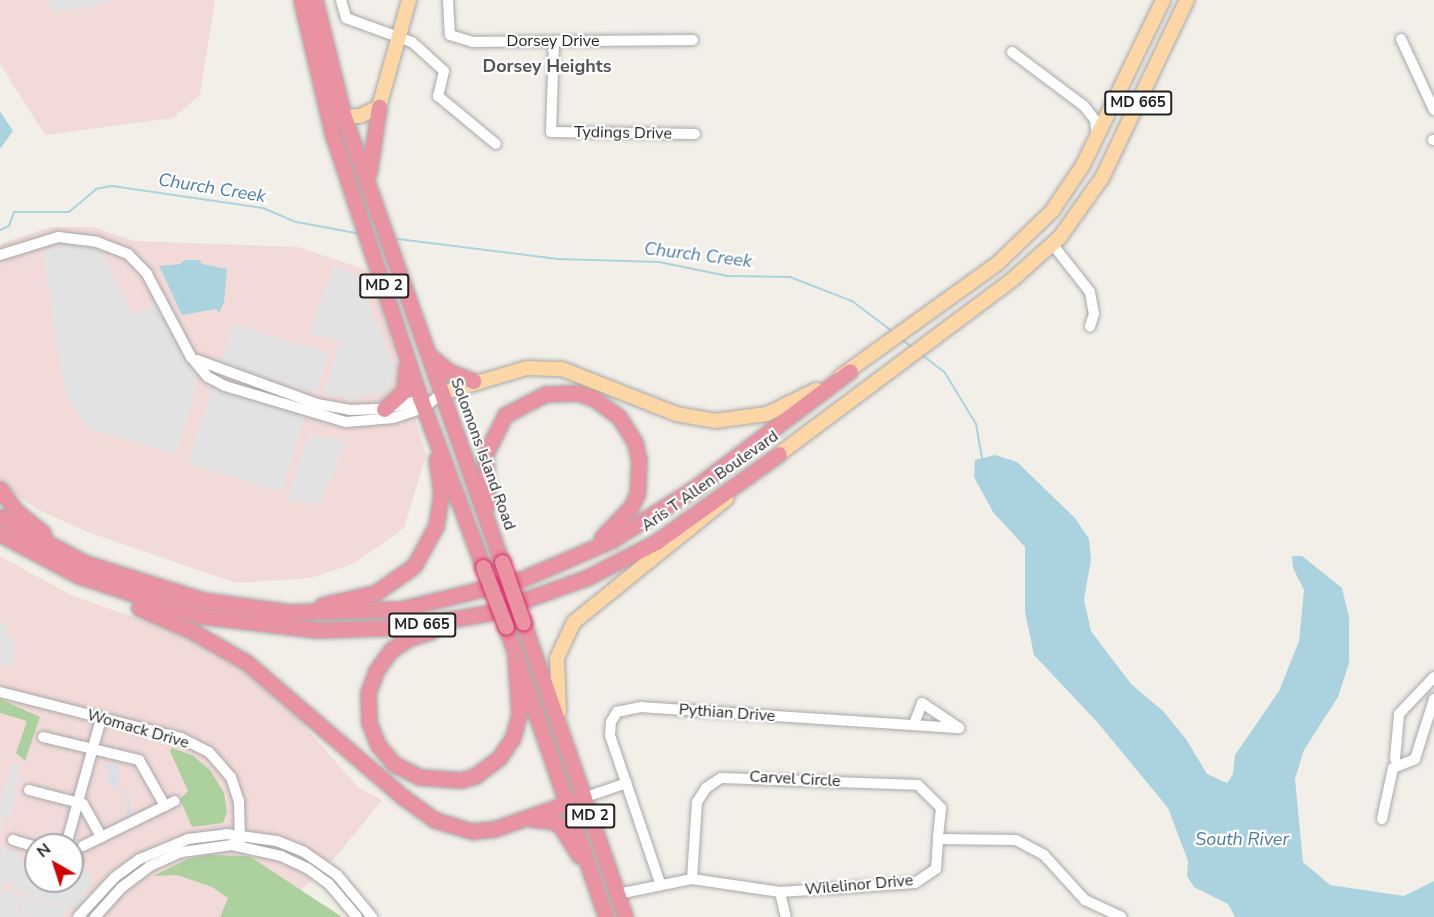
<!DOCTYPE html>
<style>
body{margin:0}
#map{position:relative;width:1434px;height:917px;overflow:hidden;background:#f2efe9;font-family:"Nunito Sans",sans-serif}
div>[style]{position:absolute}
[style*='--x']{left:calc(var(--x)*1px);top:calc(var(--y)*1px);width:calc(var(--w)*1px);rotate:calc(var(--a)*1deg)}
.commercial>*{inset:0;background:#f2dad9}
.forest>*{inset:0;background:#add19e}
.parking>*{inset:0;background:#e2e2e2;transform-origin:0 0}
.plaza>*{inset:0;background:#dddde8}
.water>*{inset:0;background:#aad3df}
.stream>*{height:2px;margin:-1px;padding:0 1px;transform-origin:1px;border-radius:1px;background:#aad3df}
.roads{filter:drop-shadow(0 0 2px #a9a9a9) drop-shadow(0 0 2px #a9a9a9)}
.minor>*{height:10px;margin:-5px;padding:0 5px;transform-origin:5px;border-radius:5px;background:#fff}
.major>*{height:14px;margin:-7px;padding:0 7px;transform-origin:7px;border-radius:7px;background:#fcd6a4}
.highway>*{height:15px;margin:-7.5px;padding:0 7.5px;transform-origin:7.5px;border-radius:7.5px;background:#e892a2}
.bridges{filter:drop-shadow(0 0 2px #dc2a67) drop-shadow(0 0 2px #dc2a67)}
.highway-bridge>*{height:15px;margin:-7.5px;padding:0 7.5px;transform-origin:7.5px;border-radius:7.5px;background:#e892a2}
span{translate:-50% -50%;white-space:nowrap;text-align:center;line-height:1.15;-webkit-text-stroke:4.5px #fff;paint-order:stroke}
.shield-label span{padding:2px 4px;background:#fff;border:2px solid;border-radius:4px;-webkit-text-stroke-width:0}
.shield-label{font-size:15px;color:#222;font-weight:700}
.street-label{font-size:16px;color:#222}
.neighbourhood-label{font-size:18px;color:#555;font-weight:700}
.water-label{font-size:18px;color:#4a7aab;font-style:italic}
.north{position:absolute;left:24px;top:833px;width:60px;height:60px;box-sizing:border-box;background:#fff;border:2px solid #a7a7a7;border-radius:50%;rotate:321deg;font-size:16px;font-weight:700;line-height:24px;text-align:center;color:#222}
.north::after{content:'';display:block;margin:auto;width:21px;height:27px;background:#d40000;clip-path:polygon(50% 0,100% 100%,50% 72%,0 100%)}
</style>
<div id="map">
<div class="commercial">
<div style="clip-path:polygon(0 0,215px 0,200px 95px,173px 118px,45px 135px,0 64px)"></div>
<div style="clip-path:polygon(51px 227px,93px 227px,135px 241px,298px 247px,370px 271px,426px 455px,404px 528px,355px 563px,311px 578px,236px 583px,85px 531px,37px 509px,0 483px,0 244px)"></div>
<div style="clip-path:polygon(evenodd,0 556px,71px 595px,189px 637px,240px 669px,297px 718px,359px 788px,382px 800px,339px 853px,274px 917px,0 917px,0 556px,36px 845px,72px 845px,72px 881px,36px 881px,36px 845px)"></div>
</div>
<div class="forest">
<div style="clip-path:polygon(0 699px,40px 717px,25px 761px,16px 753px,27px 721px,0 713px)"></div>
<div style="clip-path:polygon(172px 748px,192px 755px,210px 770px,224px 793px,227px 812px,223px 823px,192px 827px,180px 799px,188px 791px,170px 751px)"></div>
<div style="clip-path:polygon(208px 855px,249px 856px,342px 917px,220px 917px,228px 898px,212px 887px,177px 875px,153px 876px,188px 859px)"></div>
</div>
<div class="parking">
<div style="clip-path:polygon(46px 0,116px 0,54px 14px)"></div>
<div style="clip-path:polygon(84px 240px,99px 247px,133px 315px,157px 304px,200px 374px,176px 454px,89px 429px,66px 396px,43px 253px,61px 243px)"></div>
<div style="clip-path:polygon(333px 265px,358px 275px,396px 372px,388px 390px,352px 400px,324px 393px,340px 341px,309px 334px)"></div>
<div style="left:233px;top:324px;width:100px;height:42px;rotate:17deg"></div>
<div style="left:212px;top:387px;width:97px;height:80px;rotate:17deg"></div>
<div style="clip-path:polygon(309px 433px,346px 442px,320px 504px,287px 501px)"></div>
<div style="clip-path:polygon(0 622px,8px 624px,6px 630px,14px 640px,13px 667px,0 664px)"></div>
<div style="clip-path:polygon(12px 762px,20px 765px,16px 775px,23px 780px,13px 788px,18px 790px,10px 818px,4px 817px,0 835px,0 802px)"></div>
<div style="clip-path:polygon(1px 846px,20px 853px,19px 859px,23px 860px,25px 855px,36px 858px,36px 881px,72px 881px,72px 868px,89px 873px,93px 884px,83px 895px,78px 893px,83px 897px,92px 897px,76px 912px,68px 903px,70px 908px,63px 917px,18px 917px,25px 895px,52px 903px,52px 908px,59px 899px,53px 902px,12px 890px,13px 884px,3px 882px,0 886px)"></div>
<div style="clip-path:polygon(0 889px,14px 893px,16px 899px,18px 894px,22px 896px,16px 917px,0 917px)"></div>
</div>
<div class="plaza">
<div style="clip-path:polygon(116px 763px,121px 775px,118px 785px,129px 796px,133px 818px,127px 819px,126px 796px,105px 780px,110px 772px,104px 766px)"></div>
</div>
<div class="water">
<div style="clip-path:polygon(0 111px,13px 131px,0 149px)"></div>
<div style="clip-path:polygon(185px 260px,200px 260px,202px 264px,227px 269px,224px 302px,219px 313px,216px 309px,182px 315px,159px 266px,180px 264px)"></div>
<div style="clip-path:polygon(995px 455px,1017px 462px,1075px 518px,1089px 539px,1091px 559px,1084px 600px,1091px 631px,1131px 684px,1163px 711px,1186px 739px,1207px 774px,1227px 783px,1233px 774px,1235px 755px,1279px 691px,1299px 641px,1304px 590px,1293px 568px,1292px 556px,1302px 556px,1342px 588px,1349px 617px,1349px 663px,1338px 697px,1304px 750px,1295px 779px,1303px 862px,1330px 885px,1404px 896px,1434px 881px,1434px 917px,1235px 917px,1228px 904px,1194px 887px,1187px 876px,1188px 861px,1168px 808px,1098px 723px,1034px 655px,1025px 612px,1025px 547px,993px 512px,974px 477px,975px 460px)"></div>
</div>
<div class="stream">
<div style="--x:0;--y:230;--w:10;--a:-24"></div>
<div style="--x:9;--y:226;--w:15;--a:-70"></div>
<div style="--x:14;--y:212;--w:55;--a:0"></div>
<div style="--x:69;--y:212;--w:35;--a:-40"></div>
<div style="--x:96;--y:189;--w:16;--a:-11"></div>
<div style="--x:112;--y:186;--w:153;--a:8.3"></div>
<div style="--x:263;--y:208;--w:36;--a:23"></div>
<div style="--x:296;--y:222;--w:61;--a:10.4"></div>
<div style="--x:398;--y:239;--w:161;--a:7.1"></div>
<div style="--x:558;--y:259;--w:101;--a:1.7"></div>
<div style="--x:659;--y:262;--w:70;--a:11.5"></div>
<div style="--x:728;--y:276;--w:62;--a:0.9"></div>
<div style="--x:790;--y:277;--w:66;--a:21.2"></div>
<div style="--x:852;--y:301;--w:51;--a:37.1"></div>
<div style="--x:902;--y:340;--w:12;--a:35"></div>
<div style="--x:921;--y:354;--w:31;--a:38"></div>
<div style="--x:945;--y:373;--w:60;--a:58.7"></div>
<div style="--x:976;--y:424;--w:35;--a:80"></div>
</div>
<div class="roads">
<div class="minor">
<div style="--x:341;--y:0;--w:19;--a:74"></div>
<div style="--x:346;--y:18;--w:70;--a:20"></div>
<div style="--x:412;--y:42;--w:43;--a:42.2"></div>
<div style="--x:444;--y:71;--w:26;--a:103"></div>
<div style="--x:438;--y:96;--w:75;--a:39.6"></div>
<div style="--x:448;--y:0;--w:35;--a:87"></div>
<div style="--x:450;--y:35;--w:24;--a:17"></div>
<div style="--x:473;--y:42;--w:220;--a:-0.5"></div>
<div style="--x:1401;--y:39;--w:78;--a:65.1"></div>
<div style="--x:554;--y:42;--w:90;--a:91.9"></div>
<div style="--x:551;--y:132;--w:144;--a:0.8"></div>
<div style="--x:1012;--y:52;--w:90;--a:36.9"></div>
<div style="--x:1084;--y:106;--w:18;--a:52"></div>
<div style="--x:1095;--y:120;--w:17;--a:83"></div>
<div style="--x:1433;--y:140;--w:1;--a:0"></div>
<div style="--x:1053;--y:245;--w:60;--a:51.8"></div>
<div style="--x:1090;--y:292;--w:22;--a:80"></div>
<div style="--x:1094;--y:314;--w:13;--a:108"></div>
<div style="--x:0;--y:255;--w:61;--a:-17.2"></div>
<div style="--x:58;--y:237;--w:39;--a:7"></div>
<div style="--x:97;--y:242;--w:33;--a:21"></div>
<div style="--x:128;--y:254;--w:28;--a:46"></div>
<div style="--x:147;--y:274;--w:94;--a:62.1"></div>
<div style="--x:191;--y:357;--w:26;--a:50"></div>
<div style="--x:208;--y:377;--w:19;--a:28"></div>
<div style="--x:225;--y:386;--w:126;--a:16.6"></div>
<div style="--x:346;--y:422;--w:47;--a:-4.9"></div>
<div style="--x:393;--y:418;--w:33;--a:-18"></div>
<div style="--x:424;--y:408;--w:23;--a:-40"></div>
<div style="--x:197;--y:360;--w:128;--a:20.1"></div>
<div style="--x:317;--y:404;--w:34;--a:10"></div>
<div style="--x:350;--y:410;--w:34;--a:-2"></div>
<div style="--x:384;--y:409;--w:38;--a:-14"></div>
<div style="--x:0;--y:692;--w:187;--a:14.3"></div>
<div style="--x:181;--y:738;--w:31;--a:27"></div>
<div style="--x:209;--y:752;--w:33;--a:49"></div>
<div style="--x:231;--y:777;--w:25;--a:72"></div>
<div style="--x:239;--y:801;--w:45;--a:88.7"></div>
<div style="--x:914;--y:724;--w:22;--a:-69"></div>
<div style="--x:922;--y:703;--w:43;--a:33.7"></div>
<div style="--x:43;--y:737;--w:99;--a:13.5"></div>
<div style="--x:139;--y:760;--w:53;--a:60.5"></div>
<div style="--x:1395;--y:759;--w:45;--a:-84.9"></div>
<div style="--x:1399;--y:714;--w:51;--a:-46.6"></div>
<div style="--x:29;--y:790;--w:56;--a:14.5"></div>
<div style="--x:83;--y:804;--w:38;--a:61"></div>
<div style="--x:583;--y:798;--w:46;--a:-18.8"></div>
<div style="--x:1382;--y:819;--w:52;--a:-77.8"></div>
<div style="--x:1393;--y:768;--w:24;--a:-22"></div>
<div style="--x:1415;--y:759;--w:63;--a:-72.4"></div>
<div style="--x:13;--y:840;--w:24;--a:17"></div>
<div style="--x:66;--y:845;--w:131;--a:-74.5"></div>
<div style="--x:83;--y:846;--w:102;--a:-26.1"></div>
<div style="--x:72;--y:858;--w:6;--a:18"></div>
<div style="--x:692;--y:879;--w:77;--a:-86.3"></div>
<div style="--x:697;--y:802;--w:17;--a:-57"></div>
<div style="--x:706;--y:788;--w:18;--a:-34"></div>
<div style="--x:721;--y:778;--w:197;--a:2"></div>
<div style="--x:918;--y:785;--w:33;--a:45"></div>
<div style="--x:941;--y:808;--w:31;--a:96"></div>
<div style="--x:660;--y:883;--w:156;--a:-108.7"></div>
<div style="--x:610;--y:735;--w:13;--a:-86"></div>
<div style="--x:611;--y:722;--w:12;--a:-59"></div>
<div style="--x:617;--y:712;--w:25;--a:-12"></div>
<div style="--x:641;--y:707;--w:319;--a:3.8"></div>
<div style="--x:780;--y:892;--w:26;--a:77"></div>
<div style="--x:618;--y:894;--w:76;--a:-11.5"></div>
<div style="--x:692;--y:879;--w:89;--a:8.4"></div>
<div style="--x:780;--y:892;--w:135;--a:-3.8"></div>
<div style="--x:915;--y:883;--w:25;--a:-34"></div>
<div style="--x:936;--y:869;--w:30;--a:-86"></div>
<div style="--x:938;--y:839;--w:78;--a:0.7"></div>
<div style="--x:1016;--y:840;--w:32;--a:28"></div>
<div style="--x:1044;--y:855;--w:61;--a:47.7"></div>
<div style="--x:1085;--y:900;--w:40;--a:25"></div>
<div style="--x:78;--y:917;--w:54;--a:-47.2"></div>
<div style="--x:115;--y:877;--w:31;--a:-36"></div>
<div style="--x:140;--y:859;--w:52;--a:-22.6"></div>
<div style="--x:188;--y:839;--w:38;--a:-7"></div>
<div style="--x:226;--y:834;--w:51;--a:7.8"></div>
<div style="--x:277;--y:841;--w:29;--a:22"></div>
<div style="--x:304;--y:852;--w:40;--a:34.9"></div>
<div style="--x:337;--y:875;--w:55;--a:50.2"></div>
<div style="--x:95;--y:917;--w:39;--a:-48"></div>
<div style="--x:121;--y:888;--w:36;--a:-37"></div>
<div style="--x:150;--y:866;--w:35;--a:-24"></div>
<div style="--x:182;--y:852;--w:50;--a:-8"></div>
<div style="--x:232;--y:845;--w:50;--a:12.7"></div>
<div style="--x:281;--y:856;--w:29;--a:25"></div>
<div style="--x:307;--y:868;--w:27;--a:36"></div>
<div style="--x:329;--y:884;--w:43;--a:49.7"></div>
</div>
<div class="major">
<div style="--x:344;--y:117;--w:16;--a:-4"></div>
<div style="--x:360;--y:116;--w:21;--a:-25"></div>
<div style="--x:379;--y:107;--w:111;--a:-74.3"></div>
<div style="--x:841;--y:376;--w:193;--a:-35.7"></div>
<div style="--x:998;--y:263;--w:75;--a:-43.9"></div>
<div style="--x:1052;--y:211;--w:55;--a:-56"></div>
<div style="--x:1083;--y:165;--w:183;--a:-64.1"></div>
<div style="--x:442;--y:393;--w:89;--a:-16.4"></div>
<div style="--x:527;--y:368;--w:35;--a:2"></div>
<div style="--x:562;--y:369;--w:123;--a:21.5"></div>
<div style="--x:676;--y:414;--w:40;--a:10"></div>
<div style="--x:715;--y:421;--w:52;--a:-7.7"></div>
<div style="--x:767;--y:414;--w:55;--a:-26.1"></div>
<div style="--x:770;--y:461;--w:304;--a:-36.8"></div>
<div style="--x:1013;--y:279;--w:63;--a:-41.8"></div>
<div style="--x:1060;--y:237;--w:72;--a:-54.6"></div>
<div style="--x:1102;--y:178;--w:197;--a:-64.5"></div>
<div style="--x:559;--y:712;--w:54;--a:-92.1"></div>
<div style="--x:557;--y:658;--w:40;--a:-65"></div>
<div style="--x:574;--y:622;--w:196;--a:-39"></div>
</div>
<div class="highway">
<div style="--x:301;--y:0;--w:140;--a:76.8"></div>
<div style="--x:333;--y:136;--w:278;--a:71.6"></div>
<div style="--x:421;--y:400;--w:178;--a:69.6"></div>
<div style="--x:315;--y:0;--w:121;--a:76.1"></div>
<div style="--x:344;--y:117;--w:472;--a:70.5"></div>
<div style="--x:369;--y:173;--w:67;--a:-81.4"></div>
<div style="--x:430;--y:356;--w:26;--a:39"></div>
<div style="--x:450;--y:372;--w:25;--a:21"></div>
<div style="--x:384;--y:409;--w:27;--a:-42"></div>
<div style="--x:404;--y:391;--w:24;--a:-85"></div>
<div style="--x:0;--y:489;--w:27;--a:54"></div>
<div style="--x:16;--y:511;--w:35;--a:39"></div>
<div style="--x:488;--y:504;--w:49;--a:-93.5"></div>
<div style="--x:485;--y:455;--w:45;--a:-63.4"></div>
<div style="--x:505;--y:415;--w:45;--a:-27.7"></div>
<div style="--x:545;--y:394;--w:32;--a:-2"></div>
<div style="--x:577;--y:393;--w:17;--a:17"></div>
<div style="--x:593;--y:398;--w:32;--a:36"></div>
<div style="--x:619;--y:417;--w:31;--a:58"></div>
<div style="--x:635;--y:443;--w:17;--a:77"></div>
<div style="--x:639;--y:460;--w:34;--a:93"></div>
<div style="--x:637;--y:494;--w:14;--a:115"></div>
<div style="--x:631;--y:507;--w:42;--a:134"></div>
<div style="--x:0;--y:517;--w:97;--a:28.4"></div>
<div style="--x:85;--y:563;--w:123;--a:17.5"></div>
<div style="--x:202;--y:600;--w:89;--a:7.8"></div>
<div style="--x:290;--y:612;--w:111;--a:-1.5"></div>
<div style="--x:401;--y:609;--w:125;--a:-13.9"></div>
<div style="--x:522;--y:579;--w:98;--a:-23.4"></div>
<div style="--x:612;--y:540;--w:96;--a:-32.2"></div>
<div style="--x:693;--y:489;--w:196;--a:-36.9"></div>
<div style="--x:0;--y:534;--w:89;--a:28"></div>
<div style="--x:79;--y:576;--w:128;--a:18.2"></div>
<div style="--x:201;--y:616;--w:117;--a:6.9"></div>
<div style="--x:317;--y:630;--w:89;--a:-1.9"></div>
<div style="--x:406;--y:627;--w:83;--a:-9.7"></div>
<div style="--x:488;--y:613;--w:104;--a:-19.7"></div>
<div style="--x:586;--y:578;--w:79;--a:-27.2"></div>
<div style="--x:656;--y:542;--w:151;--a:-35.6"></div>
<div style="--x:322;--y:605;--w:54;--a:-12.8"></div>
<div style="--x:375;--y:593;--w:47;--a:-34.7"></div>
<div style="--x:414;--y:566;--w:46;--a:-61.2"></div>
<div style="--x:436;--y:526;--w:33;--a:-81"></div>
<div style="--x:441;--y:493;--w:34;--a:-98"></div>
<div style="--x:139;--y:608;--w:58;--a:23.5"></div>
<div style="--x:192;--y:631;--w:62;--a:29.9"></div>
<div style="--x:246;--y:662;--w:207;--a:40.7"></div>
<div style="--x:403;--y:797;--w:39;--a:36"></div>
<div style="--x:435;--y:820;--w:39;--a:17"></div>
<div style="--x:472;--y:831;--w:22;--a:-5"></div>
<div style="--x:494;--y:829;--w:94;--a:-19.2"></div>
<div style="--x:523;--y:622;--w:312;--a:70.9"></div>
<div style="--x:506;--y:627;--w:307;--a:71"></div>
<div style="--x:432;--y:631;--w:24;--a:163"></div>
<div style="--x:409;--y:638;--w:22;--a:146"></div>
<div style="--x:391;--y:650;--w:26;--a:126"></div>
<div style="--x:376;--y:671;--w:23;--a:110"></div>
<div style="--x:368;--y:693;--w:29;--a:88"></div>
<div style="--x:369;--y:722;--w:25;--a:69"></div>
<div style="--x:378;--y:745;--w:25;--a:50"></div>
<div style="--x:394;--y:764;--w:28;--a:27"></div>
<div style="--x:419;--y:777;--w:42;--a:4.1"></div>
<div style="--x:461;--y:780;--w:15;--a:-16"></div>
<div style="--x:475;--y:776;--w:30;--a:-37"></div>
<div style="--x:499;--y:758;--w:25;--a:-56"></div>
<div style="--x:513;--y:737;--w:24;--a:-75"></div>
<div style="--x:519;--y:714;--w:60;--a:-93.8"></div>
<div style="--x:532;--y:819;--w:23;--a:7"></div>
<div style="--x:555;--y:822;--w:8;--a:40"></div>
<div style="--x:561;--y:827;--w:34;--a:58"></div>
</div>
</div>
<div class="bridges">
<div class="highway-bridge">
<div style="--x:502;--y:562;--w:64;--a:70.7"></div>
<div style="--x:483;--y:567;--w:64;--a:69"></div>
</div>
</div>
<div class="shield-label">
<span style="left:1138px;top:103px">MD 665</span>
<span style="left:384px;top:286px">MD 2</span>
<span style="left:422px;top:625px">MD 665</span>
<span style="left:590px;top:816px">MD 2</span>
</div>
<div class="street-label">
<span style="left:553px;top:41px">Dorsey Drive</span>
<span style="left:623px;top:133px;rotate:1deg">Tydings Drive</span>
<span style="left:483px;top:454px;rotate:70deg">Solomons Island Road</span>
<span style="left:710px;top:481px;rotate:-35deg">Aris T Allen Boulevard</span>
<span style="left:727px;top:713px;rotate:4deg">Pythian Drive</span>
<span style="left:138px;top:729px;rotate:16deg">Womack Drive</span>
<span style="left:795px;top:779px;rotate:3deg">Carvel Circle</span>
<span style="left:859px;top:885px;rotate:-5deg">Wilelinor Drive</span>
</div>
<div class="neighbourhood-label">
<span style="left:547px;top:66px">Dorsey Heights</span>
</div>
<div class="water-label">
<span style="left:212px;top:188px;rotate:9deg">Church Creek</span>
<span style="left:698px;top:255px;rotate:7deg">Church Creek</span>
<span style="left:1242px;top:839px">South River</span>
</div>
<div class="north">N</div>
</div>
